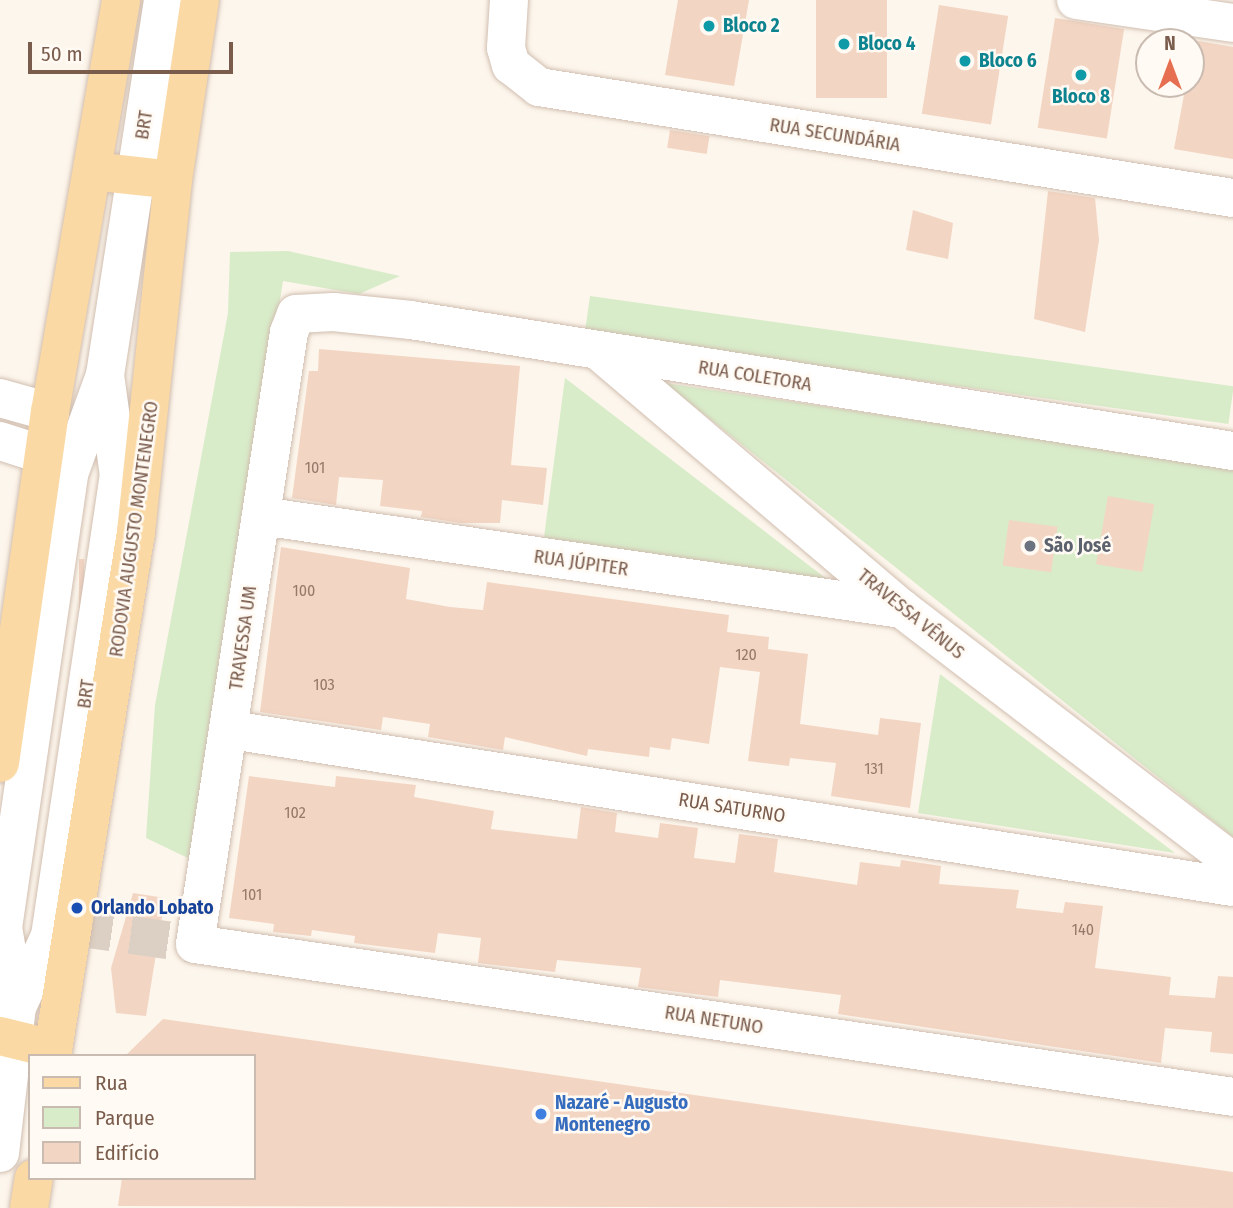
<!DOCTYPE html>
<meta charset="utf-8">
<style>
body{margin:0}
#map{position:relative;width:1233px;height:1208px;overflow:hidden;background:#fdf6ec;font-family:"Fira Sans Condensed",sans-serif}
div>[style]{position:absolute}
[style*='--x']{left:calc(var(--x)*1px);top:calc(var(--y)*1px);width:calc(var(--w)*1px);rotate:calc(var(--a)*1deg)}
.green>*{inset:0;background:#d8ecc9;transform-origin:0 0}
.building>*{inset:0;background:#f3d5c3;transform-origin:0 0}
.minor-tunnel>*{height:38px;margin-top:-19px;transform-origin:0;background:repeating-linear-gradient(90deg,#dcd0c4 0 38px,transparent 0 57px)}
.roads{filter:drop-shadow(0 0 2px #d1beb0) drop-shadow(0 0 2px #d1beb0)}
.minor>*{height:38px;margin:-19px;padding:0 19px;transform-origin:19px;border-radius:19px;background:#fff}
.major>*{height:38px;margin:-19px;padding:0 19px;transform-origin:19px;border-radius:19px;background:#fbd9a5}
.dots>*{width:19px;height:19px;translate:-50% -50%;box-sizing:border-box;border:4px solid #fffaf3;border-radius:50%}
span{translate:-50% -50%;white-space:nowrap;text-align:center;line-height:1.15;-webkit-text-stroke:5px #fffaf3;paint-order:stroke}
.number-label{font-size:16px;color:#987a6a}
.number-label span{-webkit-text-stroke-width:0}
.culture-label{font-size:19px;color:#0d838f;font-weight:700}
.left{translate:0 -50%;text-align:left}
.street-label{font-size:19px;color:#7a5c4d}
.worship-label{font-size:19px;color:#5b616d;font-weight:700}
.transit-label{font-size:19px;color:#164399;font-weight:700}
.shop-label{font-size:19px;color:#366cbe;font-weight:700}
.legend{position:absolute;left:28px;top:1054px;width:228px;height:126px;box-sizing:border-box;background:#fffaf3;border:2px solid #cabbb1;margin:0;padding:9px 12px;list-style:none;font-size:21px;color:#7a5c4d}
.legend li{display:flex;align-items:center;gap:14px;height:35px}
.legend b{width:35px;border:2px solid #cabbb1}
.north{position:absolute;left:1135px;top:28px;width:70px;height:70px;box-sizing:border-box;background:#fffaf3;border:2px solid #cabbb1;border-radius:50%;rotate:0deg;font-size:19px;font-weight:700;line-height:28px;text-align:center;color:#7a5c4d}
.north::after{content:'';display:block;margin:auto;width:24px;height:32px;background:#e76f51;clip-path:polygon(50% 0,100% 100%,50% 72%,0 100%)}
.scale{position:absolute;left:28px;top:42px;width:205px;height:32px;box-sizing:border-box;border:4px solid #7a5c4d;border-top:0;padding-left:9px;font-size:21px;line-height:24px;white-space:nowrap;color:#7a5c4d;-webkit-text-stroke:5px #fffaf3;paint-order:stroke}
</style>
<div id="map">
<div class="green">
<div style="clip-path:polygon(288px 251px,400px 276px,359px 294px,283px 281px,192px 860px,146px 838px,155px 705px,228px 313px,230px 252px)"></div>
<div style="left:590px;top:296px;width:650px;height:38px;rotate:8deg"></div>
<div style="clip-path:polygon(565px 378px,828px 580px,543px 545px)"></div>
<div style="clip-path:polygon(665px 383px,1233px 467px,1233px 837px)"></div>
<div style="clip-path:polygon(940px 674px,1175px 853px,918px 813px)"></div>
</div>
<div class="building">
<div style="clip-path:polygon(678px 0,749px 0,734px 86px,665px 75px)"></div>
<div style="left:816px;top:0;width:71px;height:98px"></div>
<div style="left:939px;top:5px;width:70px;height:110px;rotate:9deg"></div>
<div style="left:1055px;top:18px;width:70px;height:111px;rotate:9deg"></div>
<div style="clip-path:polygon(1193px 40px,1233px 47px,1233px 159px,1174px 149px,1186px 84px,1191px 84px)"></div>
<div style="left:670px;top:130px;width:40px;height:18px;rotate:9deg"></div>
<div style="clip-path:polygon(1048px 191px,1095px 198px,1099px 240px,1085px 332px,1034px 319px)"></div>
<div style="clip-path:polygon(913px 210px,953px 223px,948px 259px,906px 250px)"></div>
<div style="clip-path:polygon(319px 349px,520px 366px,511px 465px,547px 468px,543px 505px,502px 500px,500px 523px,461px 523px,421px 517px,422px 511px,380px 506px,383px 480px,339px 477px,336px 505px,292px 498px,309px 371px,318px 371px)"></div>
<div style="left:1108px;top:496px;width:47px;height:69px;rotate:10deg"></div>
<div style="left:1009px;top:520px;width:49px;height:46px;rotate:8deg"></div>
<div style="clip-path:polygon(281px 547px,410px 568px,406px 599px,450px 607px,483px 610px,487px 582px,729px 615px,727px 632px,769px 637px,768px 649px,808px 654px,800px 724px,878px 735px,880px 718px,921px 723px,910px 808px,831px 796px,836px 763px,790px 758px,789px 766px,748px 761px,760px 672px,720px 667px,709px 744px,672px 738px,670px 750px,650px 747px,649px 757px,588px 749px,587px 756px,505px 737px,503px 750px,428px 737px,430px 724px,383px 717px,381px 730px,260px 712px)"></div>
<div style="left:79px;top:559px;width:5px;height:138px"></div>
<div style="clip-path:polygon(249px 776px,335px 787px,336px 776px,416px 785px,414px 797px,494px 811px,491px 829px,577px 839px,581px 807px,617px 813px,615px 832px,658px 838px,660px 823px,698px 828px,694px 858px,735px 863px,739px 834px,778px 839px,774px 872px,857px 885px,860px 862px,900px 867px,901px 860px,941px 866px,939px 884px,1019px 890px,1016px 908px,1063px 913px,1065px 902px,1103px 906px,1095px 968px,1171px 977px,1169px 995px,1215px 998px,1218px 976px,1233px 977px,1233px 1054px,1210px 1052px,1212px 1032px,1165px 1028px,1161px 1063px,838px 1014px,841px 995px,720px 980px,718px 997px,638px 987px,641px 968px,557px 960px,555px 972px,478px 963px,481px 938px,438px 933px,435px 953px,354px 943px,355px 936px,312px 930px,311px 936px,273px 932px,274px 924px,229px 918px)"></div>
<div style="clip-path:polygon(133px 893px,165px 898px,146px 1016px,116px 1013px,111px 968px)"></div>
<div style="clip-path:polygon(163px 1019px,1233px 1172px,1233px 1208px,118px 1206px,122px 1178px,254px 1178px,254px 1056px,125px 1056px)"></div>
</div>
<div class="minor-tunnel">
<div style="--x:74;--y:927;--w:122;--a:8"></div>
</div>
<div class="roads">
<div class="minor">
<div style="--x:509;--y:0;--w:48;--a:93.6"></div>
<div style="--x:506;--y:48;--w:18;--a:74"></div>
<div style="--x:511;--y:65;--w:36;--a:38"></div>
<div style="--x:539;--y:87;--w:703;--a:9.09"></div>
<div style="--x:1076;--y:0;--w:159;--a:8.3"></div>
<div style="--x:600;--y:352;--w:397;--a:40.4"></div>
<div style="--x:902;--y:609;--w:417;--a:37.4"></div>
<div style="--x:0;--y:398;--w:52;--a:15.6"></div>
<div style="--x:0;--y:441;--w:46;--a:17.7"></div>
<div style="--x:1233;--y:451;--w:832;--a:-170.95"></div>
<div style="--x:411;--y:320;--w:78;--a:-174.1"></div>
<div style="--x:333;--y:312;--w:37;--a:177"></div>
<div style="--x:296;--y:314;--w:19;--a:111"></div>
<div style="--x:289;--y:332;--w:619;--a:98.73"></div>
<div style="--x:195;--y:944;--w:1049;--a:8.38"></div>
<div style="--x:261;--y:516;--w:648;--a:8.26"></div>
<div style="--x:231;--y:730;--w:1014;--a:8.91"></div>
<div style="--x:17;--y:1007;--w:78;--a:-65.1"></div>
<div style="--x:50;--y:936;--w:465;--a:-81.5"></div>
<div style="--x:119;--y:476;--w:102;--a:-97.9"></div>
<div style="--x:0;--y:1153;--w:147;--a:-83.4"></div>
<div style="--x:17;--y:1007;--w:80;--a:-100"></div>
<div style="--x:3;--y:928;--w:459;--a:-81.7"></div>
<div style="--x:69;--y:474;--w:105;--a:-70"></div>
<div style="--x:105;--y:375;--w:379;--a:-81.2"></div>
</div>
<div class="major">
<div style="--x:92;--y:171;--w:81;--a:6.3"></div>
<div style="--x:0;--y:763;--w:355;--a:-81.9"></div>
<div style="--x:50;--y:412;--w:418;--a:-80.2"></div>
<div style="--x:0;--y:1036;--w:55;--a:13.8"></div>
<div style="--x:52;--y:1056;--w:531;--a:-80.89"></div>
<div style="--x:136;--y:532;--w:354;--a:-84"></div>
<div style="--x:173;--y:180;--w:182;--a:-81.5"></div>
<div style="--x:29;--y:1208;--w:30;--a:-81"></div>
</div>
</div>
<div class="dots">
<div style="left:709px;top:26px;background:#0f9aa8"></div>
<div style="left:844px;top:44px;background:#0f9aa8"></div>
<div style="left:965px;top:61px;background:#0f9aa8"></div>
<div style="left:1081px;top:75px;background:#0f9aa8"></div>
<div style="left:1030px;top:546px;background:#6b7280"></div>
<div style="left:77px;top:908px;background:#1a4fb4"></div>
<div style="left:541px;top:1114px;background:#3f7fe0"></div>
</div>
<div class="number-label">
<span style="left:315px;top:468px">101</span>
<span style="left:304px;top:591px">100</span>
<span style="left:746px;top:655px">120</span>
<span style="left:324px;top:685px">103</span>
<span style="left:874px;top:769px">131</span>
<span style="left:295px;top:813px">102</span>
<span style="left:252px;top:895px">101</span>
<span style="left:1083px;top:930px">140</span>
</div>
<div class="culture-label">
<span class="left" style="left:723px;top:26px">Bloco 2</span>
<span class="left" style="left:858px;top:44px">Bloco 4</span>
<span class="left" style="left:979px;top:61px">Bloco 6</span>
<span style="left:1081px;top:97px">Bloco 8</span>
</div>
<div class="street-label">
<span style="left:144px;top:125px;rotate:-81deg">BRT</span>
<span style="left:835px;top:135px;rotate:9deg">RUA SECUNDÁRIA</span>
<span style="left:755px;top:376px;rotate:9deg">RUA COLETORA</span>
<span style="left:134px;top:529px;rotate:-82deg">RODOVIA AUGUSTO MONTENEGRO</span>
<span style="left:581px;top:563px;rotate:8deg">RUA JÚPITER</span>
<span style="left:911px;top:614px;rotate:39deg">TRAVESSA VÊNUS</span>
<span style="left:243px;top:638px;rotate:-82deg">TRAVESSA UM</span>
<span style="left:86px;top:694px;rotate:-82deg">BRT</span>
<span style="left:732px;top:808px;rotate:9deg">RUA SATURNO</span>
<span style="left:714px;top:1020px;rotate:9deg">RUA NETUNO</span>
</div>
<div class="worship-label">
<span class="left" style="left:1044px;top:546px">São José</span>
</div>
<div class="transit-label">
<span class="left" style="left:91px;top:908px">Orlando Lobato</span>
</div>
<div class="shop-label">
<span class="left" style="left:555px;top:1114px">Nazaré - Augusto<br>Montenegro</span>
</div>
<ul class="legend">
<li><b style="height:9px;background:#fbd9a5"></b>Rua</li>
<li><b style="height:19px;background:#d8ecc9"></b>Parque</li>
<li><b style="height:19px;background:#f3d5c3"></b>Edifício</li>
</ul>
<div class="north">N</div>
<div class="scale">50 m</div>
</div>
